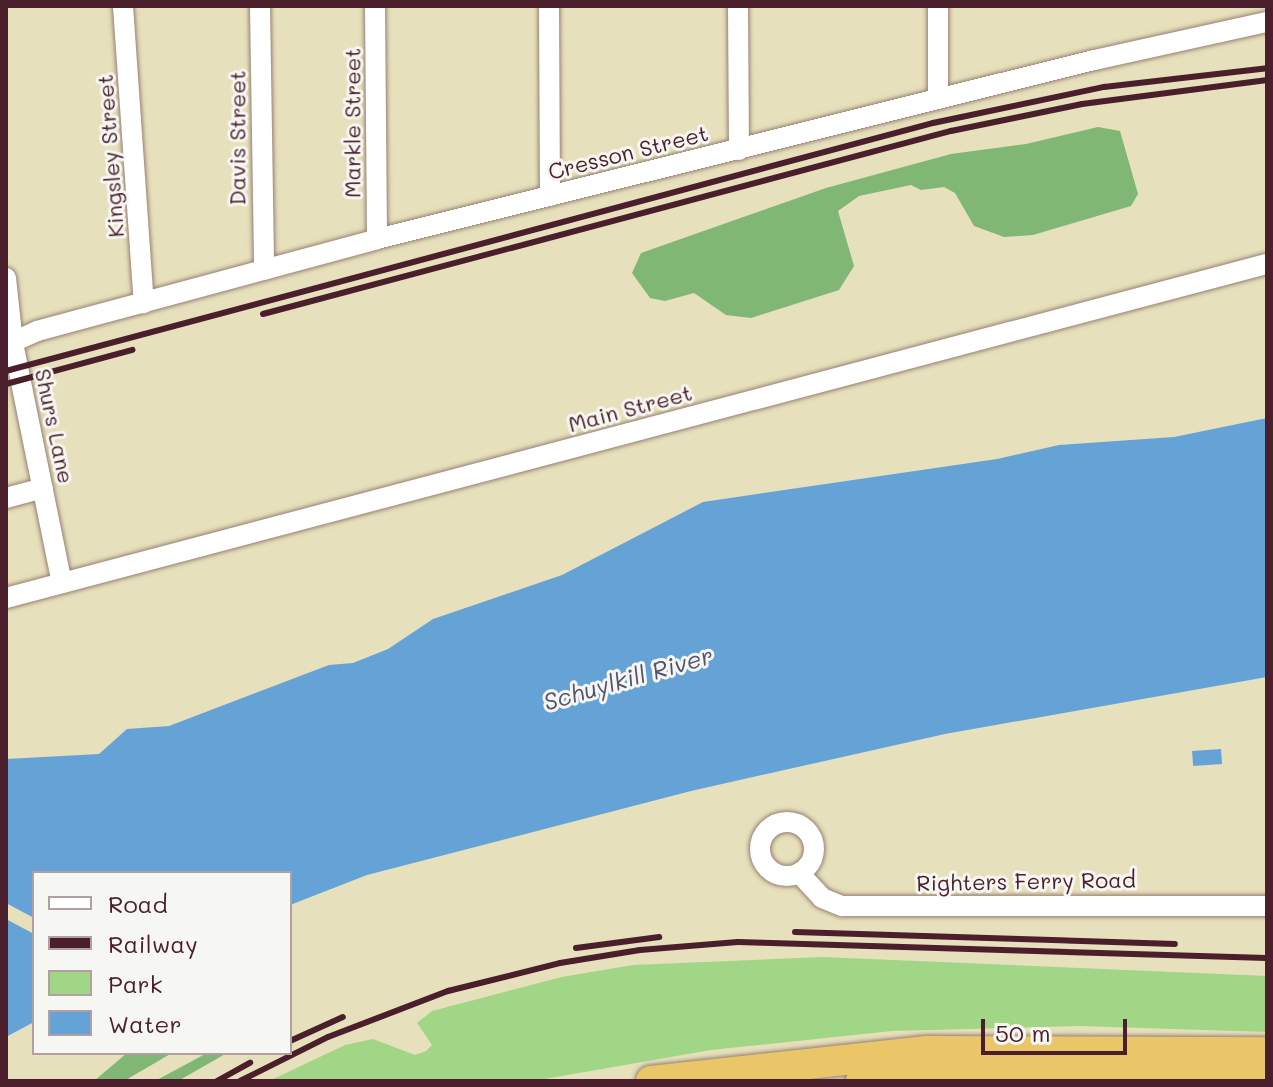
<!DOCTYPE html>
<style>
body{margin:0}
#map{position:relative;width:1273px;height:1087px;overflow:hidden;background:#e7e0bc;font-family:Mali,sans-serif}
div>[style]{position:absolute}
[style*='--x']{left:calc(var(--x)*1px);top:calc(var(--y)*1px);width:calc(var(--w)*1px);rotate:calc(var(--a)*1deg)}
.green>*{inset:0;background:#a1d687}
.forest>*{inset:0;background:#80b774}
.water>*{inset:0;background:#65a3d7;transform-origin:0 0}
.pier>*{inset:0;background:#e7e0bc}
.roads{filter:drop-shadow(0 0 2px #988074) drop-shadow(0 0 2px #988074)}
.minor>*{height:20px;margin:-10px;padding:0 10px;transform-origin:10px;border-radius:10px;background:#fff}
.minor>.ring{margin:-10px;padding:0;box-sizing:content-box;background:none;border:20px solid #fff;border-radius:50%}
.highway>*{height:30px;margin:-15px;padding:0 15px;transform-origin:15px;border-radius:15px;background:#ebc669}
.rail>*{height:6px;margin:-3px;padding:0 3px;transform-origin:3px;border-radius:3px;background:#4a1f2b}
span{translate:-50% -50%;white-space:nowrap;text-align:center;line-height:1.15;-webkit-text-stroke:6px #f6f6f2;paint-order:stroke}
.street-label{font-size:22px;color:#4a1f2b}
.water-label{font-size:24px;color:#555470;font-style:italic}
.frame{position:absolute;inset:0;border:8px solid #4a1f2b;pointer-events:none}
.legend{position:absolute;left:32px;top:871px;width:260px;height:184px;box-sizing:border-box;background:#f6f6f2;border:2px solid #b1a0a2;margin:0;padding:10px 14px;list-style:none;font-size:24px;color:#4a1f2b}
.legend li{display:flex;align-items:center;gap:16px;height:40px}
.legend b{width:40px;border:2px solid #b1a0a2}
.scale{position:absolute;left:981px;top:1019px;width:146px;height:36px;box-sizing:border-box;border:4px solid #4a1f2b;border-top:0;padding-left:10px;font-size:24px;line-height:28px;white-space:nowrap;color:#4a1f2b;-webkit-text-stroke:6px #f6f6f2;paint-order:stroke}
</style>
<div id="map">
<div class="green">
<div style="clip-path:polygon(822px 957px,1267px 976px,1267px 1032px,1079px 1026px,892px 1031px,711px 1050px,533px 1081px,269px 1081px,345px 1045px,373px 1039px,415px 1055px,426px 1051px,432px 1045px,417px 1023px,432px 1011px,562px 977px,633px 965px)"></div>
</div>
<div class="forest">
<div style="clip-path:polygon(1098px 127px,1120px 131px,1138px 194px,1131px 206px,1033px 235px,1004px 237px,974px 226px,955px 193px,944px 187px,921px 190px,911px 185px,859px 196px,838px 211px,854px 266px,839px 290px,751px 318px,726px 315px,694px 293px,665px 301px,650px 298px,632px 273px,641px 253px,826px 188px,951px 154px,1026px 144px)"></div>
<div style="clip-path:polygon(127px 1053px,172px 1053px,124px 1081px,94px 1081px)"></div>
<div style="clip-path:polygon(207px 1053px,227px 1053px,178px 1081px,155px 1081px)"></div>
</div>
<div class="water">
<div style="clip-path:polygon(1267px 418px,1267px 677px,945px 734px,691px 791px,367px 875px,290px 905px,290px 873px,34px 873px,34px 1022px,6px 1037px,6px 759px,99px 754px,127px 729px,169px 726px,329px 665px,353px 663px,388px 649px,433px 619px,562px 575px,703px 502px,997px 459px,1059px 445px,1174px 437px)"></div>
<div style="left:1221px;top:749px;width:15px;height:29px;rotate:86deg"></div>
</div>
<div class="pier">
<div style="clip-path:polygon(6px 903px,34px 918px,34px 934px,6px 919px)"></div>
</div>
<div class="roads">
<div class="minor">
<div style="--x:123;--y:6;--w:298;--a:86"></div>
<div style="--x:260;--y:6;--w:264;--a:89.1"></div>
<div style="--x:375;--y:6;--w:233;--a:89.5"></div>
<div style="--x:549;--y:6;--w:190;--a:89.7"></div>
<div style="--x:738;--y:6;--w:144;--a:89.6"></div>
<div style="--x:938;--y:6;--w:93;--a:90"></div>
<div style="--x:6;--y:278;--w:65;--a:83.9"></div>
<div style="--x:13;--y:343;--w:245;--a:78.5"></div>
<div style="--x:6;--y:345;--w:34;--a:-24"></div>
<div style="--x:37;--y:331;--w:352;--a:-15.1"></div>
<div style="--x:377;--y:239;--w:739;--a:-14.02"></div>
<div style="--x:1094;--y:60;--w:177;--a:-12.4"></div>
<div style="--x:6;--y:498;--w:38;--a:-15"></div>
<div style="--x:6;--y:598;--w:1304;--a:-14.84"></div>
<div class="ring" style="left:760px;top:822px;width:34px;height:34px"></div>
<div style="--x:799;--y:873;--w:34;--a:47"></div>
<div style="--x:822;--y:898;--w:22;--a:22"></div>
<div style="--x:842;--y:906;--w:425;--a:0"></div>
</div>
<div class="highway">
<div style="--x:651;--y:1081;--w:278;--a:-6.2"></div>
<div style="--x:927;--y:1051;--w:340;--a:0.2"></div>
<div style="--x:861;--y:1081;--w:192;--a:-2.4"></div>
<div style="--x:1053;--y:1073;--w:214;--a:1.1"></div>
</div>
</div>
<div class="rail">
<div style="--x:263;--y:314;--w:712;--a:-14.9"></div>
<div style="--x:951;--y:131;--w:134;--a:-11.6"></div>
<div style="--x:1082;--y:104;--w:187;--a:-7.4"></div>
<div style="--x:6;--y:371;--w:960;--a:-14.98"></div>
<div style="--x:933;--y:123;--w:175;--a:-11.9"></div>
<div style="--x:1104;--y:87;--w:164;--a:-6.6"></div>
<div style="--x:6;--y:384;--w:131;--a:-15.1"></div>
<div style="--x:795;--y:932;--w:380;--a:1.8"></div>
<div style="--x:576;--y:948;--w:84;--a:-7.5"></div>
<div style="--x:290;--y:1041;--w:58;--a:-24.4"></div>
<div style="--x:217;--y:1081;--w:38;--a:-29"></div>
<div style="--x:240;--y:1081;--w:98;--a:-26.6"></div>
<div style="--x:328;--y:1037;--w:129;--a:-21"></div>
<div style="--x:448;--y:991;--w:115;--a:-14"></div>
<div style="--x:560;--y:963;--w:81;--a:-9.2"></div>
<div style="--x:640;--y:950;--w:98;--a:-4.7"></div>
<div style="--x:738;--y:942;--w:529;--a:1.73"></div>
</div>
<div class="street-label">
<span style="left:352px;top:123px;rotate:-90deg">Markle Street</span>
<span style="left:237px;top:138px;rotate:-90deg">Davis Street</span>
<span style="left:628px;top:152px;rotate:-14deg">Cresson Street</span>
<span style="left:110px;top:156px;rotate:-94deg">Kingsley Street</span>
<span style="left:630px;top:408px;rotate:-15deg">Main Street</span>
<span style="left:55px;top:426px;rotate:78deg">Shurs Lane</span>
<span style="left:1026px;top:881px;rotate:-1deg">Righters Ferry Road</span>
</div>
<div class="water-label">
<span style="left:628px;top:678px;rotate:-16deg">Schuylkill River</span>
</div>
<div class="frame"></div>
<ul class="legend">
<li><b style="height:10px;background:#fff"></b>Road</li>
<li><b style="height:10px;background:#4a1f2b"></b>Railway</li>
<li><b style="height:22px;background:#a1d687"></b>Park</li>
<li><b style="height:22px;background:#65a3d7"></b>Water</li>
</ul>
<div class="scale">50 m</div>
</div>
